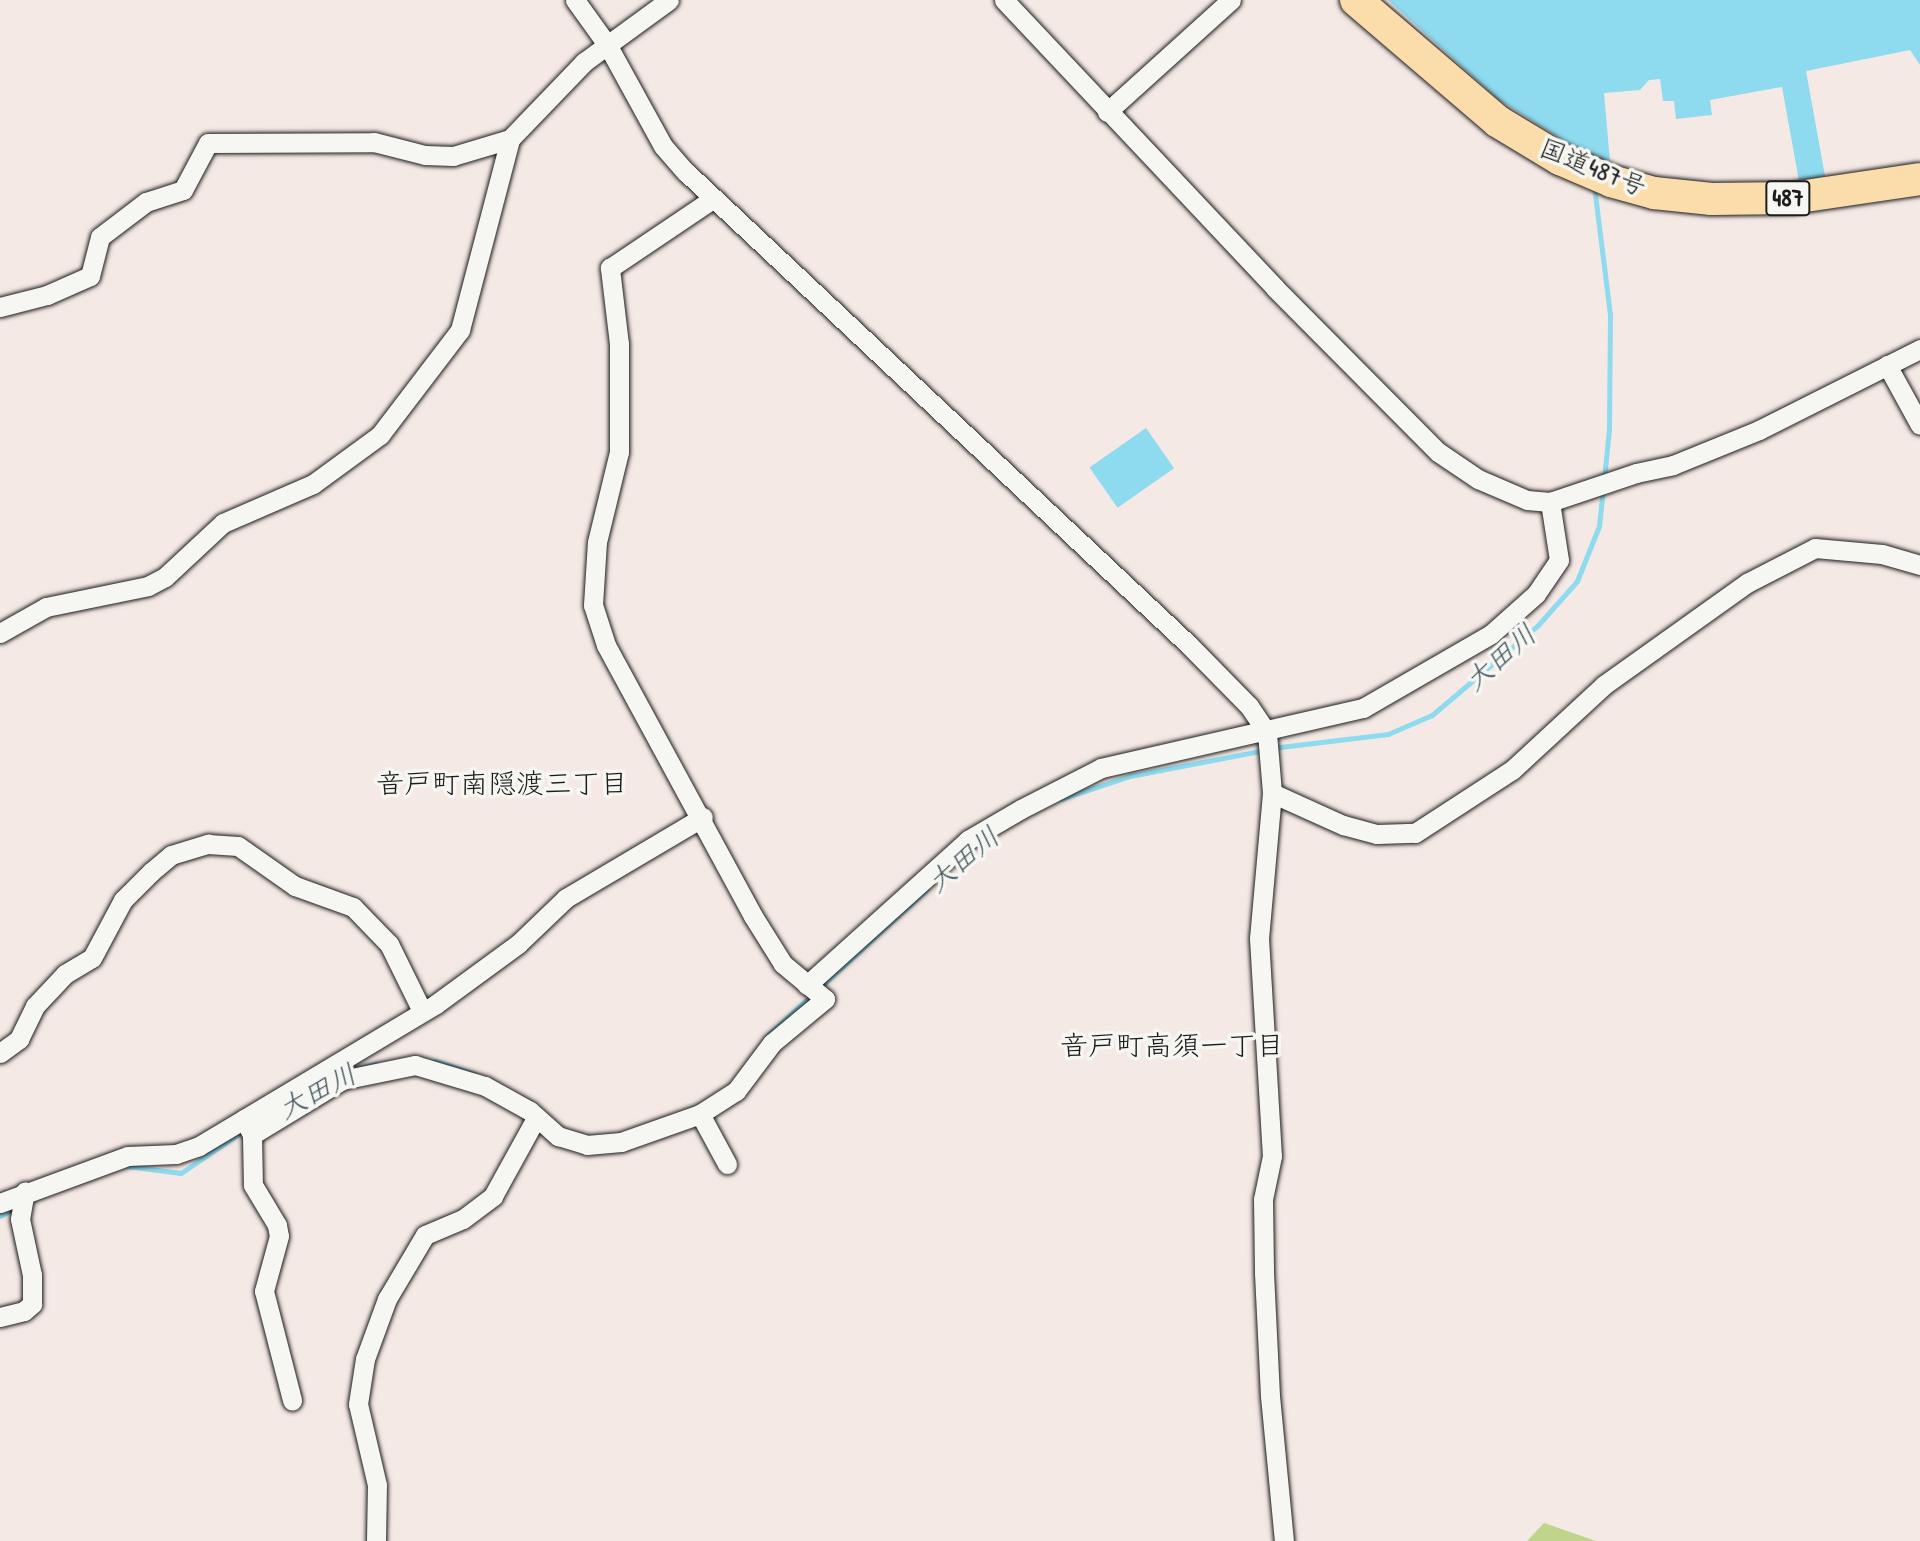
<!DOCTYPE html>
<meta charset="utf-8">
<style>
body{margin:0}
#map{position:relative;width:1920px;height:1541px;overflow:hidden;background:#f5e9e5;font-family:"Patrick Hand","Klee One",sans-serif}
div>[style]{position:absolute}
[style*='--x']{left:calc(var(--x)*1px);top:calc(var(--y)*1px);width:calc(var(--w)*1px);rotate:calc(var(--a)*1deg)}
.green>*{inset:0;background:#bfd58b}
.water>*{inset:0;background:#8edaee;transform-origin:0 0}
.stream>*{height:5px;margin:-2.5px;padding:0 2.5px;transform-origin:2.5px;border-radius:2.5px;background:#8edaee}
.roads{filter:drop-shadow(0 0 2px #1c1c1c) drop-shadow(0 0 2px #1c1c1c)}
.minor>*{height:19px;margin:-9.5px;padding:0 9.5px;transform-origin:9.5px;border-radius:9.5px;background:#f6f6f2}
.trunk>*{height:32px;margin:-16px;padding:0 16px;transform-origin:16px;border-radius:16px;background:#fbddab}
span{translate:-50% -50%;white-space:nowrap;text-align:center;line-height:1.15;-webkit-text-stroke:7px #f6f6f2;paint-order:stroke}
.shield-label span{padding:2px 5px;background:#f6f6f2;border:2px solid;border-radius:5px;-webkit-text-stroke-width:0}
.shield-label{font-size:24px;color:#1c1c1c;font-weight:700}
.street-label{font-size:26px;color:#1c1c1c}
.water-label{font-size:28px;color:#3e555b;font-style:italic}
.neighbourhood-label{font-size:28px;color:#1c1c1c}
</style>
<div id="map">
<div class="green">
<div style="clip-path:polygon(1544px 1523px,1596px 1541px,1527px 1541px)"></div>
</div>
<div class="water">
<div style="clip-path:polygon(1388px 0,1920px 0,1920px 65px,1910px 50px,1806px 71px,1825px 176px,1799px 181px,1782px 87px,1710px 100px,1712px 115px,1676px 119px,1674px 101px,1663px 101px,1660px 79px,1649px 80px,1640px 90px,1604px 93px,1610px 162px,1576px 148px,1499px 100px)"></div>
<div style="left:1146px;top:428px;width:49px;height:69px;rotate:55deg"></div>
</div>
<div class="stream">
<div style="--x:1594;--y:186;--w:130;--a:82.9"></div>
<div style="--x:1610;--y:315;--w:114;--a:90.5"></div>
<div style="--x:1609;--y:429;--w:50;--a:95.7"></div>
<div style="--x:1061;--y:799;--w:73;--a:-18.4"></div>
<div style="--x:1130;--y:776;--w:153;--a:-10.9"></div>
<div style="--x:1280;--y:747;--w:109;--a:-6.9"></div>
<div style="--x:1388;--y:734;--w:48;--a:-23.4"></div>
<div style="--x:1432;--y:715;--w:139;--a:-40.3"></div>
<div style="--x:1538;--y:625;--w:59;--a:-48.4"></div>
<div style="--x:1577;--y:581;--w:59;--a:-68.2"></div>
<div style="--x:1599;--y:526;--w:37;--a:-84"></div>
<div style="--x:767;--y:1036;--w:217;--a:-42.6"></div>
<div style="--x:435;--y:1061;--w:42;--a:18"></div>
<div style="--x:349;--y:1071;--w:28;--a:-15"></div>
<div style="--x:127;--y:1166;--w:54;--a:7.4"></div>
<div style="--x:181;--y:1173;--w:78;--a:-34.1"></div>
<div style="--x:0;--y:1216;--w:18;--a:-27"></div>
</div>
<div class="roads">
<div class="minor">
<div style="--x:575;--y:0;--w:57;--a:54.3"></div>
<div style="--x:608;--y:46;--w:114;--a:61.2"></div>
<div style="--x:663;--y:146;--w:35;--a:49"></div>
<div style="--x:686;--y:172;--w:690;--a:43.24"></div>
<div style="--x:1189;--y:645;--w:86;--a:45.5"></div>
<div style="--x:1249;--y:706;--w:32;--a:56"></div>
<div style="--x:1267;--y:733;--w:60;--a:85.2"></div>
<div style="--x:1272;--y:793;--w:146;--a:95.1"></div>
<div style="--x:1259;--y:938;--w:218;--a:86.6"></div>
<div style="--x:1272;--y:1156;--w:44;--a:101.8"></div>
<div style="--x:1263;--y:1199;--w:74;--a:89.2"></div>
<div style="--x:1264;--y:1273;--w:123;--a:87.2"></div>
<div style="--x:1270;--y:1396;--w:146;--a:84.5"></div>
<div style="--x:1004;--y:0;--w:395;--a:46.7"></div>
<div style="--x:1275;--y:288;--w:231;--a:45.2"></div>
<div style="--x:1438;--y:452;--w:48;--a:34"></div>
<div style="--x:1478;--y:479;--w:53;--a:23.2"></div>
<div style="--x:1527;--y:500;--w:23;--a:5"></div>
<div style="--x:1550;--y:502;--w:91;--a:-18.6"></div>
<div style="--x:1636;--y:473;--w:38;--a:-12"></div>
<div style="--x:1673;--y:465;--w:93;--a:-22.1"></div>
<div style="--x:1759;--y:430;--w:180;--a:-26.7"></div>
<div style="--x:1107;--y:112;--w:167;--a:-42.1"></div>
<div style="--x:0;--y:307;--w:49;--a:-14.3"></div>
<div style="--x:47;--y:295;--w:47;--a:-23.8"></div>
<div style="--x:90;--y:276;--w:40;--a:-75.6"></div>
<div style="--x:100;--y:237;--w:58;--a:-37.3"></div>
<div style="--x:146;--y:202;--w:39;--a:-18"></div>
<div style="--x:183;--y:190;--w:53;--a:-62"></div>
<div style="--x:208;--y:143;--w:166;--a:-0.3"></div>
<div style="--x:374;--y:142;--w:53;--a:14.3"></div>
<div style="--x:425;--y:155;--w:28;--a:2"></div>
<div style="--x:453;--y:156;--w:59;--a:-16.6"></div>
<div style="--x:1887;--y:365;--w:68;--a:61.2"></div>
<div style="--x:0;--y:633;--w:53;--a:-29.5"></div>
<div style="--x:46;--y:607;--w:104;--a:-11.6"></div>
<div style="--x:148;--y:586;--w:19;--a:-28"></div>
<div style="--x:165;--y:577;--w:79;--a:-43"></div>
<div style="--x:223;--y:523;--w:98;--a:-23.4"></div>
<div style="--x:313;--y:484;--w:83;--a:-36.2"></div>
<div style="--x:380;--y:435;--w:132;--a:-52.7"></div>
<div style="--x:460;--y:330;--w:197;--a:-75.3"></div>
<div style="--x:510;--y:139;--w:107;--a:-46.1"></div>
<div style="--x:584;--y:62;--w:105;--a:-36.1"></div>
<div style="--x:1272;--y:793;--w:78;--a:24.3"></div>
<div style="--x:1343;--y:825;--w:35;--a:15"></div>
<div style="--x:1377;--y:834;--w:38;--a:-2"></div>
<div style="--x:1415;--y:833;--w:116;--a:-33"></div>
<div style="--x:1512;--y:770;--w:125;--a:-42.7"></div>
<div style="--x:1604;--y:685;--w:176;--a:-35.5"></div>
<div style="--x:1747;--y:583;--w:76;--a:-27.2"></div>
<div style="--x:1815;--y:548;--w:67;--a:5.1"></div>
<div style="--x:1882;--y:554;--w:40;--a:16"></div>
<div style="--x:807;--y:985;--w:217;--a:-42"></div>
<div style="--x:968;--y:840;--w:61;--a:-30.3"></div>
<div style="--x:1021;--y:809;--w:90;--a:-27.1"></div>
<div style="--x:1101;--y:768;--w:269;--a:-12.9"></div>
<div style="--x:1363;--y:708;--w:148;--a:-30"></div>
<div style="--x:1491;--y:634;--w:60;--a:-41.6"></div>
<div style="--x:1536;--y:594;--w:41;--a:-55.9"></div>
<div style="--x:1559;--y:560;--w:59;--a:-98.8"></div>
<div style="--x:0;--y:1053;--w:24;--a:-36"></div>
<div style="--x:19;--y:1039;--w:37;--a:-64"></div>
<div style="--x:35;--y:1006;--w:44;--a:-46.8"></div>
<div style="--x:65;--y:974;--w:31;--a:-31"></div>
<div style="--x:92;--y:958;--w:66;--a:-61.9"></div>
<div style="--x:123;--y:900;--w:40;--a:-45"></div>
<div style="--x:151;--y:872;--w:26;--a:-40"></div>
<div style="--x:171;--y:855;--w:39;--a:-17"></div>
<div style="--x:208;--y:844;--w:30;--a:4"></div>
<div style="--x:238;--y:846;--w:70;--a:35.1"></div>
<div style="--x:295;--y:886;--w:62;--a:19.9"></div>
<div style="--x:353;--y:907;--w:52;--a:45.8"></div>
<div style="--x:389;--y:944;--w:75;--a:63.8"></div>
<div style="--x:700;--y:1114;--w:57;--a:61.6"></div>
<div style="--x:244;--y:1119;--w:18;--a:63"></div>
<div style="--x:252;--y:1135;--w:105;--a:-31.4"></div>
<div style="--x:342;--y:1080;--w:75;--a:-11.6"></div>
<div style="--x:415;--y:1065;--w:73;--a:16.7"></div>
<div style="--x:485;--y:1086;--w:51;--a:29.1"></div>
<div style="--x:530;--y:1111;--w:38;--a:42"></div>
<div style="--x:558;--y:1136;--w:30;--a:17"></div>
<div style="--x:587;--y:1145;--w:34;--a:-5"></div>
<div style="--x:621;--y:1142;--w:84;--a:-19.5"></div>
<div style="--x:700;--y:1114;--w:43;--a:-32.6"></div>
<div style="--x:736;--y:1091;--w:60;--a:-53.1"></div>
<div style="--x:772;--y:1043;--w:69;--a:-39.7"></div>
<div style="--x:825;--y:999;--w:55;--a:-140.2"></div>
<div style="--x:783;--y:964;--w:57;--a:-122"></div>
<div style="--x:753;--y:916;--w:308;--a:-118.5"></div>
<div style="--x:606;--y:645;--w:42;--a:-108"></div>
<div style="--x:593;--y:605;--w:63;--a:-86.4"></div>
<div style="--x:597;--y:542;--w:93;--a:-76.3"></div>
<div style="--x:619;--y:452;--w:108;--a:-90"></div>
<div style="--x:619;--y:344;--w:77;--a:-96.8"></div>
<div style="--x:610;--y:268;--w:125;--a:-33.9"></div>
<div style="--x:252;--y:1135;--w:50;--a:88.9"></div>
<div style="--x:253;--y:1185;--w:47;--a:59"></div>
<div style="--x:277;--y:1225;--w:11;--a:80"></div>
<div style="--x:279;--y:1236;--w:57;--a:105.3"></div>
<div style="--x:264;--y:1291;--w:113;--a:75.6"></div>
<div style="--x:0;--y:1203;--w:136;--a:-20.2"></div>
<div style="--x:128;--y:1156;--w:48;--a:-2.4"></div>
<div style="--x:176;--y:1154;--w:24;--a:-19"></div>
<div style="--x:199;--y:1146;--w:276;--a:-30.9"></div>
<div style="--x:436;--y:1004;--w:102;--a:-36.2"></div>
<div style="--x:518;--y:944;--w:66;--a:-43.8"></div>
<div style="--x:566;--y:898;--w:159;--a:-30.6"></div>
<div style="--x:0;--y:1317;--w:25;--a:-14"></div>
<div style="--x:24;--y:1311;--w:11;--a:-41"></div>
<div style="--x:32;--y:1304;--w:29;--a:-90"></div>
<div style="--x:32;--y:1275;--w:57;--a:-102.1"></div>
<div style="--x:20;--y:1219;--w:28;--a:-80"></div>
<div style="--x:376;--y:1541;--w:56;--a:-89"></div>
<div style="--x:377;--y:1485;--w:83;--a:-103.2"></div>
<div style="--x:358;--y:1404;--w:46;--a:-81.2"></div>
<div style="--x:365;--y:1359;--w:64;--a:-69.9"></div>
<div style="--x:387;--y:1299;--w:74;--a:-59.3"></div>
<div style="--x:425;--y:1235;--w:41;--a:-22.8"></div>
<div style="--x:463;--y:1219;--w:38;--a:-37"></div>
<div style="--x:493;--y:1196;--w:89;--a:-61.1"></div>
</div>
<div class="trunk">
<div style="--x:1356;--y:0;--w:186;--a:40.6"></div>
<div style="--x:1497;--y:121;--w:74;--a:31.1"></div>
<div style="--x:1560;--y:159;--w:56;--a:23.3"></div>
<div style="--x:1611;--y:181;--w:45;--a:15.6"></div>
<div style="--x:1654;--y:193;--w:58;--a:5.9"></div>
<div style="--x:1712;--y:199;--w:80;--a:-0.7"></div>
<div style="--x:1792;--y:198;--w:129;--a:-8.4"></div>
</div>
</div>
<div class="shield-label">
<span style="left:1788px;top:198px">487</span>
</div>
<div class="street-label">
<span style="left:1593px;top:167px;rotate:22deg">国道487号</span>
</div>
<div class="water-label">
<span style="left:1500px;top:657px;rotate:-41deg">大田川</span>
<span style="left:963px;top:859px;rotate:-40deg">大田川</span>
<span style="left:317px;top:1091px;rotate:-28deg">大田川</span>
</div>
<div class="neighbourhood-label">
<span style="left:502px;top:783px">音戸町南隠渡三丁目</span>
<span style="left:1172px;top:1045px">音戸町高須一丁目</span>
</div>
</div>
